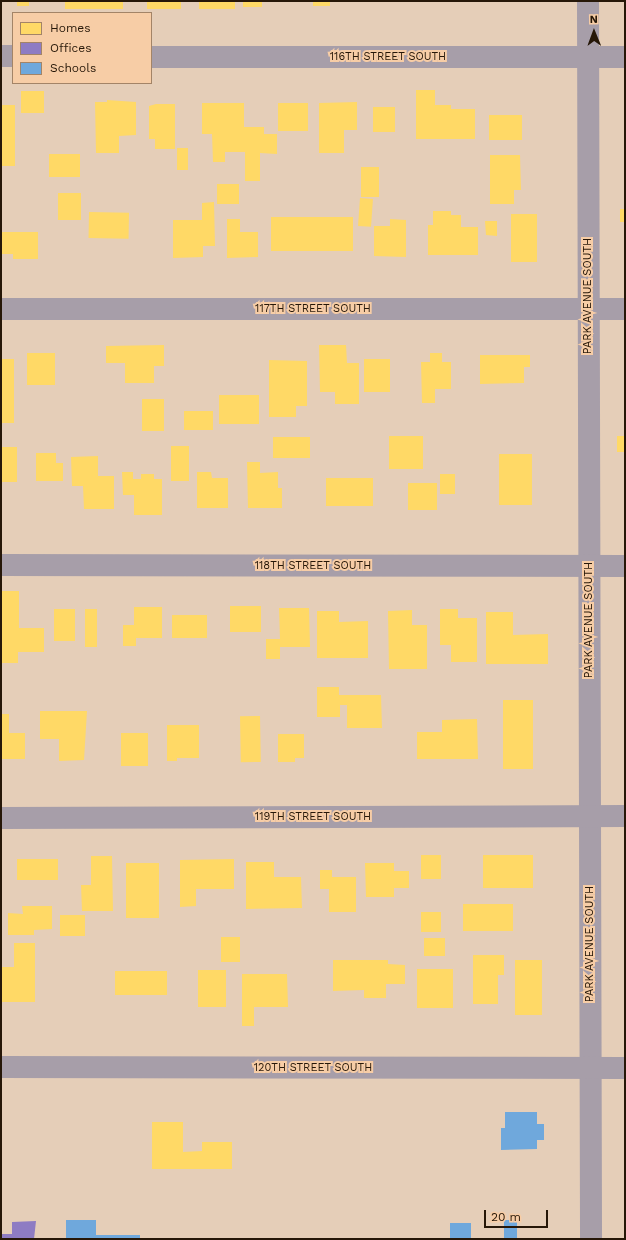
<!DOCTYPE html>
<style>
body{margin:0}
#map{position:relative;width:626px;height:1240px;overflow:hidden;background:#e5ceb8;font-family:"Work Sans",sans-serif}
div>[style]{position:absolute}
[style*='--x']{left:calc(var(--x)*1px);top:calc(var(--y)*1px);width:calc(var(--w)*1px);rotate:calc(var(--a)*1deg)}
.homes>*{inset:0;background:#ffd966;transform-origin:0 0}
.offices>*{inset:0;background:#8e7cc3}
.schools>*{inset:0;background:#6fa8dc;transform-origin:0 0}
.minor>*{height:22px;margin:-11px;padding:0 11px;transform-origin:11px;border-radius:11px;background:#a79ea9}
span{translate:-50% -50%;white-space:nowrap;text-align:center;line-height:1.15;-webkit-text-stroke:4px #f7cda6;paint-order:stroke}
.street-label{font-size:11px;color:#261708}
.frame{position:absolute;inset:0;border:2px solid #261708;pointer-events:none}
.legend{position:absolute;left:12px;top:12px;width:140px;height:72px;box-sizing:border-box;background:#f7cda6;border:1px solid #a38467;margin:0;padding:5px 7px;list-style:none;font-size:12px;color:#261708}
.legend li{display:flex;align-items:center;gap:8px;height:20px}
.legend b{width:20px;border:1px solid #a38467}
.north{position:absolute;left:574px;top:12px;width:40px;height:40px;-webkit-text-stroke:3px #f7cda6;paint-order:stroke;rotate:359deg;font-size:11px;font-weight:700;line-height:16px;text-align:center;color:#261708}
.north::after{content:'';display:block;margin:auto;width:14px;height:18px;background:#261708;clip-path:polygon(50% 0,100% 100%,50% 72%,0 100%)}
.scale{position:absolute;left:484px;top:1210px;width:64px;height:18px;box-sizing:border-box;border:2px solid #261708;border-top:0;padding-left:5px;font-size:12px;line-height:14px;white-space:nowrap;color:#261708;-webkit-text-stroke:3px #f7cda6;paint-order:stroke}
</style>
<div id="map">
<div class="homes">
<div style="left:17px;top:1px;width:12px;height:5px"></div>
<div style="left:65px;top:1px;width:58px;height:8px"></div>
<div style="left:147px;top:1px;width:34px;height:8px"></div>
<div style="left:199px;top:1px;width:36px;height:8px"></div>
<div style="left:243px;top:1px;width:19px;height:6px"></div>
<div style="left:313px;top:1px;width:17px;height:5px"></div>
<div style="clip-path:polygon(416px 90px,435px 90px,435px 105px,451px 105px,451px 109px,475px 109px,475px 139px,416px 139px)"></div>
<div style="left:44px;top:91px;width:22px;height:23px;rotate:90deg"></div>
<div style="clip-path:polygon(107px 100px,136px 102px,136px 135px,119px 136px,119px 153px,96px 153px,95px 102px,107px 102px)"></div>
<div style="clip-path:polygon(357px 102px,357px 130px,344px 130px,344px 153px,319px 153px,319px 103px)"></div>
<div style="clip-path:polygon(202px 103px,244px 103px,244px 127px,264px 127px,264px 134px,277px 134px,277px 154px,260px 153px,260px 181px,245px 181px,245px 152px,225px 152px,225px 162px,213px 162px,212px 134px,202px 134px)"></div>
<div style="left:278px;top:103px;width:30px;height:28px"></div>
<div style="clip-path:polygon(156px 104px,175px 104px,175px 149px,155px 149px,155px 139px,149px 139px,149px 106px)"></div>
<div style="left:1px;top:105px;width:14px;height:61px"></div>
<div style="left:373px;top:107px;width:22px;height:25px"></div>
<div style="left:522px;top:115px;width:25px;height:33px;rotate:90deg"></div>
<div style="left:188px;top:148px;width:22px;height:11px;rotate:90deg"></div>
<div style="left:49px;top:154px;width:31px;height:23px"></div>
<div style="clip-path:polygon(490px 155px,520px 155px,521px 190px,514px 190px,514px 204px,490px 204px)"></div>
<div style="left:361px;top:167px;width:18px;height:30px"></div>
<div style="left:217px;top:184px;width:22px;height:20px"></div>
<div style="left:58px;top:193px;width:23px;height:27px"></div>
<div style="left:360px;top:198px;width:13px;height:28px;rotate:4deg"></div>
<div style="clip-path:polygon(214px 202px,215px 246px,203px 246px,203px 257px,173px 258px,173px 220px,202px 220px,202px 203px)"></div>
<div style="left:620px;top:209px;width:5px;height:13px"></div>
<div style="clip-path:polygon(433px 211px,451px 211px,451px 215px,461px 215px,461px 227px,478px 227px,478px 255px,428px 255px,428px 225px,433px 225px)"></div>
<div style="left:89px;top:212px;width:40px;height:26px;rotate:1deg"></div>
<div style="left:511px;top:214px;width:26px;height:48px"></div>
<div style="left:353px;top:217px;width:34px;height:82px;rotate:90deg"></div>
<div style="clip-path:polygon(227px 219px,240px 219px,240px 232px,258px 232px,258px 257px,227px 258px)"></div>
<div style="clip-path:polygon(390px 219px,406px 220px,406px 257px,374px 256px,374px 226px,390px 226px)"></div>
<div style="clip-path:polygon(485px 221px,497px 221px,497px 236px,486px 235px)"></div>
<div style="clip-path:polygon(1px 232px,38px 232px,38px 259px,13px 259px,13px 254px,1px 254px)"></div>
<div style="clip-path:polygon(164px 345px,164px 366px,154px 366px,154px 383px,125px 383px,125px 363px,106px 363px,106px 346px)"></div>
<div style="clip-path:polygon(319px 345px,346px 345px,347px 363px,359px 363px,359px 404px,335px 404px,335px 392px,320px 392px)"></div>
<div style="left:27px;top:353px;width:28px;height:32px"></div>
<div style="clip-path:polygon(430px 353px,442px 353px,442px 362px,451px 362px,451px 389px,435px 389px,435px 403px,422px 403px,421px 362px,430px 362px)"></div>
<div style="clip-path:polygon(480px 355px,530px 355px,530px 367px,524px 367px,524px 383px,480px 384px)"></div>
<div style="left:1px;top:359px;width:13px;height:64px"></div>
<div style="left:364px;top:359px;width:26px;height:33px"></div>
<div style="clip-path:polygon(269px 360px,307px 361px,307px 406px,296px 406px,296px 417px,269px 417px)"></div>
<div style="left:219px;top:395px;width:40px;height:29px"></div>
<div style="left:142px;top:399px;width:22px;height:32px"></div>
<div style="left:184px;top:411px;width:29px;height:19px"></div>
<div style="left:389px;top:436px;width:34px;height:33px"></div>
<div style="left:617px;top:436px;width:8px;height:16px"></div>
<div style="left:273px;top:437px;width:37px;height:21px"></div>
<div style="left:171px;top:446px;width:18px;height:35px"></div>
<div style="left:1px;top:447px;width:16px;height:35px"></div>
<div style="clip-path:polygon(36px 453px,56px 453px,56px 463px,63px 463px,63px 481px,36px 481px)"></div>
<div style="left:499px;top:454px;width:33px;height:51px"></div>
<div style="clip-path:polygon(98px 456px,98px 476px,114px 476px,114px 509px,84px 509px,83px 486px,72px 486px,71px 457px)"></div>
<div style="clip-path:polygon(247px 462px,260px 462px,260px 473px,278px 472px,278px 488px,282px 488px,282px 508px,248px 508px)"></div>
<div style="clip-path:polygon(122px 472px,133px 472px,133px 479px,141px 479px,141px 474px,154px 474px,154px 479px,162px 479px,162px 515px,134px 515px,134px 495px,123px 495px)"></div>
<div style="clip-path:polygon(197px 472px,211px 472px,212px 478px,228px 478px,228px 508px,197px 508px)"></div>
<div style="left:440px;top:474px;width:15px;height:20px"></div>
<div style="left:326px;top:478px;width:47px;height:28px"></div>
<div style="left:437px;top:483px;width:27px;height:29px;rotate:90deg"></div>
<div style="clip-path:polygon(1px 591px,19px 591px,19px 628px,44px 628px,44px 652px,18px 652px,18px 663px,1px 663px)"></div>
<div style="left:230px;top:606px;width:31px;height:26px"></div>
<div style="clip-path:polygon(134px 607px,162px 607px,162px 638px,136px 638px,136px 646px,123px 646px,123px 625px,134px 625px)"></div>
<div style="clip-path:polygon(279px 608px,309px 608px,310px 647px,280px 647px,280px 659px,266px 659px,266px 639px,280px 639px)"></div>
<div style="left:54px;top:609px;width:21px;height:32px"></div>
<div style="left:85px;top:609px;width:12px;height:38px"></div>
<div style="clip-path:polygon(440px 609px,458px 609px,458px 618px,477px 618px,477px 662px,451px 662px,451px 645px,440px 645px)"></div>
<div style="clip-path:polygon(412px 610px,412px 625px,427px 625px,427px 669px,389px 669px,388px 611px)"></div>
<div style="clip-path:polygon(317px 611px,339px 611px,339px 622px,368px 621px,368px 658px,317px 658px)"></div>
<div style="clip-path:polygon(486px 612px,513px 612px,513px 635px,548px 634px,548px 664px,486px 664px)"></div>
<div style="left:172px;top:615px;width:35px;height:23px"></div>
<div style="clip-path:polygon(317px 687px,339px 687px,339px 695px,381px 695px,382px 728px,347px 728px,347px 705px,340px 705px,340px 717px,317px 717px)"></div>
<div style="left:503px;top:700px;width:30px;height:69px"></div>
<div style="clip-path:polygon(40px 711px,87px 711px,84px 760px,59px 761px,59px 739px,40px 739px)"></div>
<div style="clip-path:polygon(1px 714px,9px 714px,9px 733px,25px 733px,25px 759px,1px 759px)"></div>
<div style="left:260px;top:716px;width:46px;height:20px;rotate:89deg"></div>
<div style="clip-path:polygon(477px 719px,478px 759px,417px 759px,417px 732px,442px 732px,442px 720px)"></div>
<div style="clip-path:polygon(167px 725px,199px 725px,199px 758px,177px 758px,177px 761px,167px 761px)"></div>
<div style="left:121px;top:733px;width:27px;height:33px"></div>
<div style="clip-path:polygon(278px 734px,304px 734px,304px 758px,295px 758px,295px 762px,278px 762px)"></div>
<div style="left:441px;top:855px;width:24px;height:20px;rotate:90deg"></div>
<div style="left:483px;top:855px;width:50px;height:33px"></div>
<div style="clip-path:polygon(91px 856px,112px 856px,113px 911px,82px 911px,81px 885px,91px 885px)"></div>
<div style="left:17px;top:859px;width:41px;height:21px"></div>
<div style="clip-path:polygon(234px 859px,234px 889px,196px 889px,196px 906px,180px 907px,180px 860px)"></div>
<div style="clip-path:polygon(246px 862px,274px 862px,274px 877px,301px 877px,302px 908px,246px 909px)"></div>
<div style="left:159px;top:863px;width:55px;height:33px;rotate:90deg"></div>
<div style="clip-path:polygon(365px 863px,394px 863px,394px 871px,409px 871px,409px 888px,394px 888px,394px 897px,366px 897px)"></div>
<div style="clip-path:polygon(320px 870px,332px 870px,332px 877px,356px 877px,356px 912px,329px 912px,329px 889px,320px 889px)"></div>
<div style="left:463px;top:904px;width:50px;height:27px"></div>
<div style="clip-path:polygon(22px 906px,52px 906px,52px 929px,34px 930px,34px 935px,8px 935px,8px 913px,23px 914px)"></div>
<div style="left:421px;top:912px;width:20px;height:20px"></div>
<div style="left:60px;top:915px;width:25px;height:21px"></div>
<div style="left:221px;top:937px;width:19px;height:25px"></div>
<div style="left:424px;top:938px;width:21px;height:18px"></div>
<div style="clip-path:polygon(14px 943px,35px 943px,35px 1002px,1px 1002px,1px 967px,14px 967px)"></div>
<div style="clip-path:polygon(473px 955px,504px 955px,504px 975px,498px 975px,498px 1004px,473px 1004px)"></div>
<div style="clip-path:polygon(333px 960px,388px 960px,388px 964px,405px 965px,405px 984px,386px 984px,386px 998px,364px 998px,364px 990px,333px 991px)"></div>
<div style="left:515px;top:960px;width:27px;height:55px"></div>
<div style="left:417px;top:969px;width:36px;height:39px"></div>
<div style="left:226px;top:970px;width:37px;height:28px;rotate:90deg"></div>
<div style="left:115px;top:971px;width:52px;height:24px"></div>
<div style="clip-path:polygon(242px 974px,287px 974px,288px 1007px,254px 1007px,254px 1026px,242px 1026px)"></div>
<div style="clip-path:polygon(152px 1122px,183px 1122px,183px 1152px,202px 1151px,202px 1142px,232px 1142px,232px 1169px,152px 1169px)"></div>
</div>
<div class="offices">
<div style="clip-path:polygon(36px 1221px,34px 1239px,1px 1239px,1px 1234px,12px 1234px,12px 1222px)"></div>
</div>
<div class="schools">
<div style="clip-path:polygon(505px 1112px,537px 1112px,537px 1124px,544px 1124px,544px 1140px,537px 1140px,537px 1149px,501px 1150px,501px 1128px,505px 1128px)"></div>
<div style="clip-path:polygon(66px 1220px,96px 1220px,96px 1235px,140px 1235px,140px 1239px,66px 1239px)"></div>
<div style="left:504px;top:1220px;width:13px;height:19px"></div>
<div style="left:450px;top:1223px;width:21px;height:16px"></div>
</div>
<div class="minor">
<div style="--x:588;--y:1;--w:1238;--a:89.86"></div>
<div style="--x:1;--y:56;--w:12;--a:0"></div>
<div style="--x:151;--y:57;--w:474;--a:0"></div>
<div style="--x:1;--y:309;--w:624;--a:0"></div>
<div style="--x:1;--y:565;--w:624;--a:0.09"></div>
<div style="--x:1;--y:818;--w:624;--a:-0.18"></div>
<div style="--x:1;--y:1067;--w:624;--a:0.09"></div>
</div>
<div class="street-label">
<span style="left:388px;top:57px">116TH STREET SOUTH</span>
<span style="left:588px;top:296px;rotate:-90deg">PARK AVENUE SOUTH</span>
<span style="left:313px;top:309px">117TH STREET SOUTH</span>
<span style="left:313px;top:566px">118TH STREET SOUTH</span>
<span style="left:589px;top:620px;rotate:-90deg">PARK AVENUE SOUTH</span>
<span style="left:313px;top:817px">119TH STREET SOUTH</span>
<span style="left:590px;top:944px;rotate:-90deg">PARK AVENUE SOUTH</span>
<span style="left:313px;top:1068px">120TH STREET SOUTH</span>
</div>
<div class="frame"></div>
<ul class="legend">
<li><b style="height:11px;background:#ffd966"></b>Homes</li>
<li><b style="height:11px;background:#8e7cc3"></b>Offices</li>
<li><b style="height:11px;background:#6fa8dc"></b>Schools</li>
</ul>
<div class="north">N</div>
<div class="scale">20 m</div>
</div>
